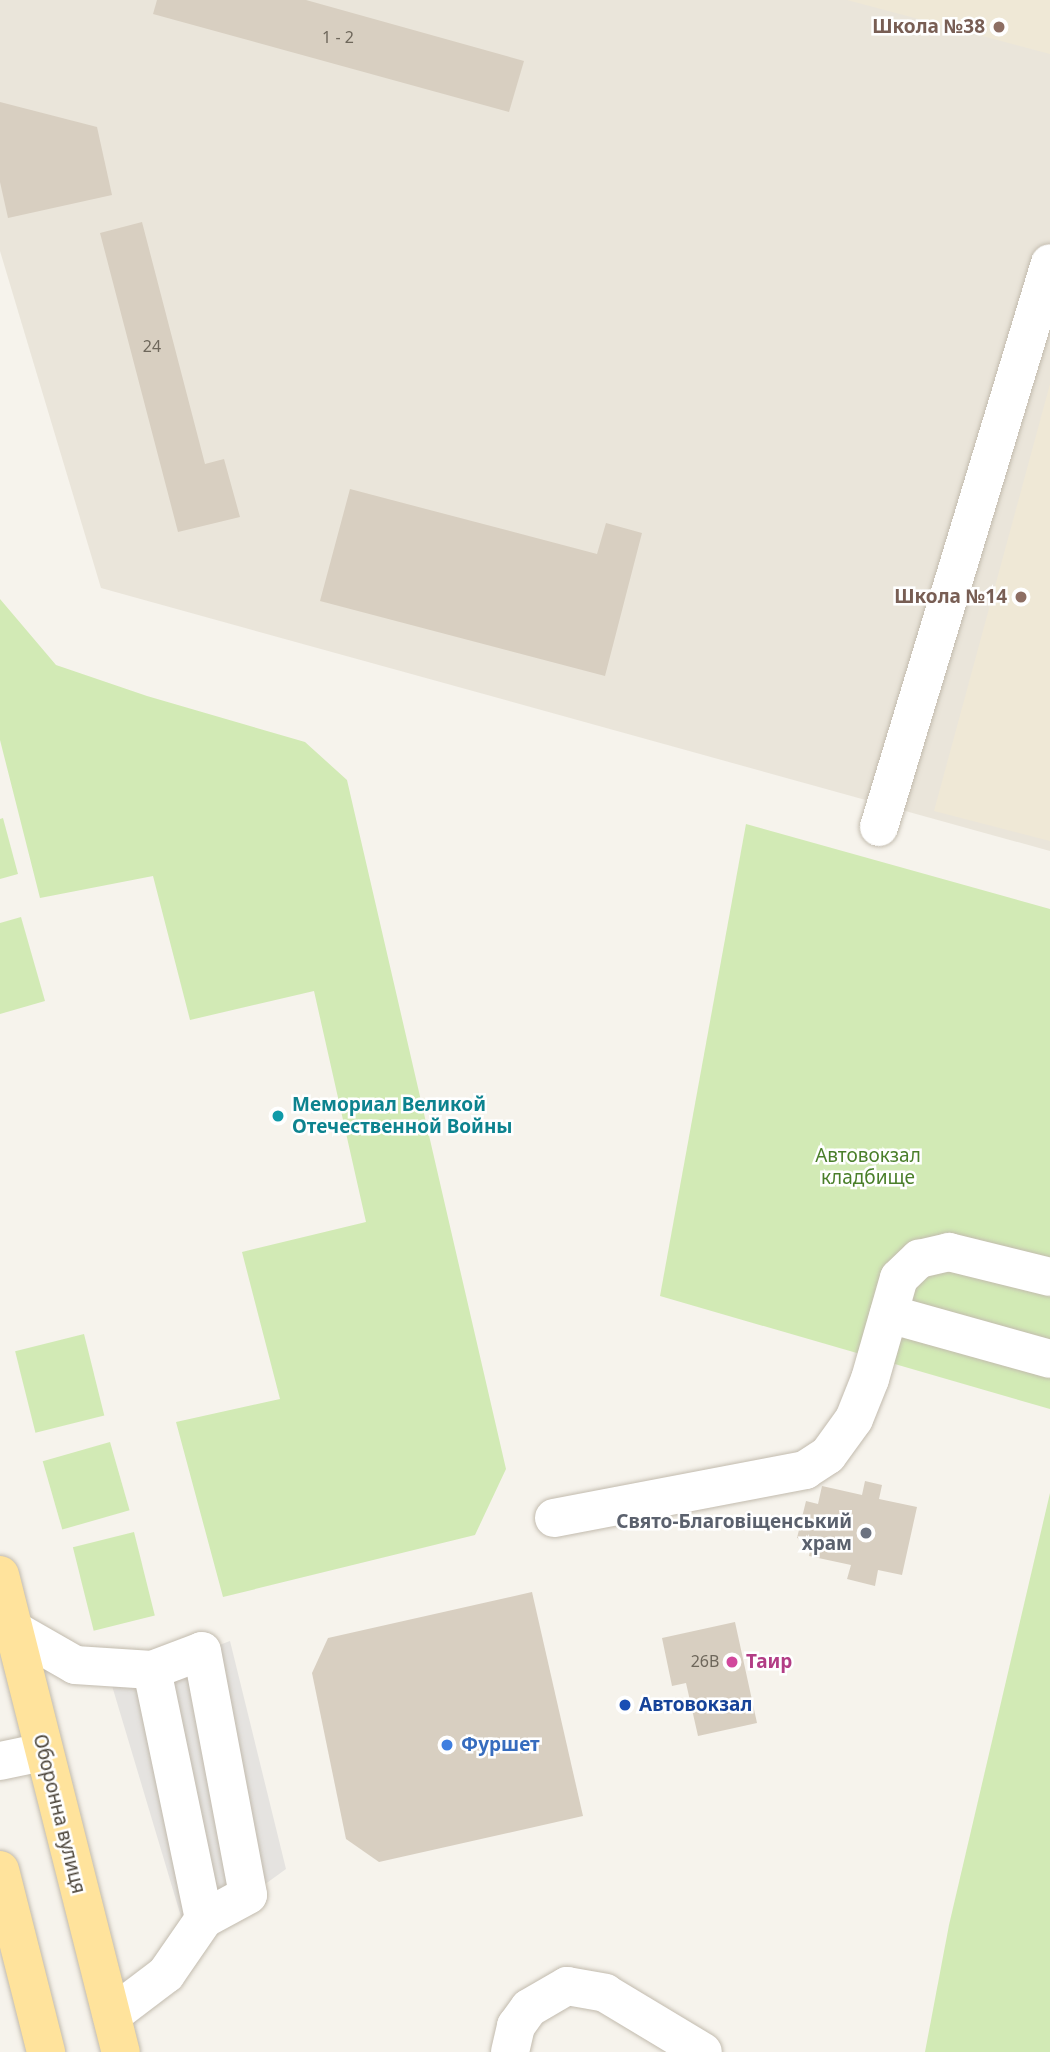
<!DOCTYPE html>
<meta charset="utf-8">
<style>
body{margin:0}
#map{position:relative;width:1050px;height:2052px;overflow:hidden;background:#f6f3ec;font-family:"Noto Sans",sans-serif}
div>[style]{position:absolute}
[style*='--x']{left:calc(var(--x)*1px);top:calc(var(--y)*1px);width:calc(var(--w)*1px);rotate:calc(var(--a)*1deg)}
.residential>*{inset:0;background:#eae5da}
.education>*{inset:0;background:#efe8d6}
.green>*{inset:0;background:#d2eab5;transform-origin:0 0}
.parking>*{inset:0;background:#e5e3e0}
.building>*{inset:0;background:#d8cfc1}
.roads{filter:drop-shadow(0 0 2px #c2bbae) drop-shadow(0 0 2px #c2bbae)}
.minor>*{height:38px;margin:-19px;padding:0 19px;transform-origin:19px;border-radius:19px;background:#fff}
.major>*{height:38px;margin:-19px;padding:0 19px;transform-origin:19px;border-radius:19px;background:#ffe39c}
.dots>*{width:19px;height:19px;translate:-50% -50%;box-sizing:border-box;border:4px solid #fff;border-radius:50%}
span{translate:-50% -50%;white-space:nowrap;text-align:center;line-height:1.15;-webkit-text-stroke:5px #fff;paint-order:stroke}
.number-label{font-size:16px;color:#6e675b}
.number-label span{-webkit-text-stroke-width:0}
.education-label{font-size:19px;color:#785e54;font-weight:700}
.right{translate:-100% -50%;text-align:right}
.culture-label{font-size:19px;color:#0d838f;font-weight:700}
.left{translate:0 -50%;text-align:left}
.park-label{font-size:19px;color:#4a7f2a}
.worship-label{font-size:19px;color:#5b616d;font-weight:700}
.hotel-label{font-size:19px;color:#b23c85;font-weight:700}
.transit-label{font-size:19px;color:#164399;font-weight:700}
.shop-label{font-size:19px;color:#366cbe;font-weight:700}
.street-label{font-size:19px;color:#4b4439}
</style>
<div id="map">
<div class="residential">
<div style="clip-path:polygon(0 0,1050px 0,1050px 851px,101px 588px,0 251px)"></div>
</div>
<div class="education">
<div style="clip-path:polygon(847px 0,1050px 0,1050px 54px)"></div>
<div style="clip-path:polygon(1050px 384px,1050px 841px,934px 811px)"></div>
</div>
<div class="green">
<div style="clip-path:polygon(0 599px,56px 665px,147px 696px,305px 742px,347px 780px,506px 1469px,475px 1535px,223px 1597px,176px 1422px,280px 1399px,242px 1252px,366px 1222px,314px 991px,190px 1020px,153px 876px,40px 898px,0 740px)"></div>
<div style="clip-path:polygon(3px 818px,18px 874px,0 879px,0 819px)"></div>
<div style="clip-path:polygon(746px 824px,1050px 909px,1050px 1409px,660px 1296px)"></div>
<div style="clip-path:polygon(21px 917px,45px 1001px,0 1014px,0 923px)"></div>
<div style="left:84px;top:1334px;width:84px;height:71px;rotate:76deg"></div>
<div style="left:110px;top:1442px;width:71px;height:70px;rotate:74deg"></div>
<div style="clip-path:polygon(1050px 1493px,1050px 2052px,925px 2052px,949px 1925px)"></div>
<div style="left:134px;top:1532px;width:86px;height:63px;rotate:76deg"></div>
</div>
<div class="parking">
<div style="clip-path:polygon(230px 1641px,286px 1869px,188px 1940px,107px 1669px,152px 1670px)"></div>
</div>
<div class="building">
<div style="clip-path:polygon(157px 0,306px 0,524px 61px,509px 112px,153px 14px)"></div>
<div style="clip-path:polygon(0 102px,97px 127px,112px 195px,8px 218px,0 182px)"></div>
<div style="clip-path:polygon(142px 222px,205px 464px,224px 459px,240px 517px,178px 532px,100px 233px)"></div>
<div style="clip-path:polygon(350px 489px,597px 554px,606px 523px,642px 533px,605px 676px,320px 601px)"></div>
<div style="clip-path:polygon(865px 1481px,882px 1485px,879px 1499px,917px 1507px,902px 1575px,878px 1570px,875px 1586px,847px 1579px,851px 1565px,809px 1556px,812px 1541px,797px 1538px,806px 1501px,818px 1504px,822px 1486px,862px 1495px)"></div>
<div style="clip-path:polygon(532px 1592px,583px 1816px,379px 1862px,346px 1839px,312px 1673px,328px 1638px)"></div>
<div style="clip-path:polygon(735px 1622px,757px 1723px,698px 1736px,686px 1683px,672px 1686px,662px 1638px)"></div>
</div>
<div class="roads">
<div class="minor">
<div style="--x:879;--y:827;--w:589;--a:-73.13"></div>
<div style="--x:889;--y:1314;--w:167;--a:15.6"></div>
<div style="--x:554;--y:1518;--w:256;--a:-10.8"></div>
<div style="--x:805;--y:1470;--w:27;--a:-33"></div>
<div style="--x:828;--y:1455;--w:44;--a:-54.2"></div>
<div style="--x:854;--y:1419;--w:43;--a:-68.2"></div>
<div style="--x:870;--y:1379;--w:105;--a:-74"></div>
<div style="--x:899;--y:1278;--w:28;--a:-44"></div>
<div style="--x:919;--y:1259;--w:31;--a:-13"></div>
<div style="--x:949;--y:1252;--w:104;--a:13.9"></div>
<div style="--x:14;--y:1630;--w:70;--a:29.8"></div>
<div style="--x:75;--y:1665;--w:77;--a:3.7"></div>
<div style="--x:152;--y:1670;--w:254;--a:78.2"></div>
<div style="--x:204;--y:1919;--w:67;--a:124.6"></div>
<div style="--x:166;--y:1974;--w:68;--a:142.8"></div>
<div style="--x:152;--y:1670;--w:53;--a:-20.8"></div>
<div style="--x:202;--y:1651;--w:248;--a:79.3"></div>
<div style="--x:248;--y:1895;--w:50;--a:151.4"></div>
<div style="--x:0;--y:1761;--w:44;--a:-11.8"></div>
<div style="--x:510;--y:2052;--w:27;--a:-77"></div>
<div style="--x:516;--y:2026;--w:22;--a:-54"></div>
<div style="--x:529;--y:2008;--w:44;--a:-30.1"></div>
<div style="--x:567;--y:1986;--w:39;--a:10"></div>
<div style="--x:605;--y:1993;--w:114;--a:31"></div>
</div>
<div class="major">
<div style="--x:0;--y:1575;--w:492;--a:75.8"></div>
<div style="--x:0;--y:1870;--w:188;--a:75.8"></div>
</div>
</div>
<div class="dots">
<div style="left:999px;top:27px;background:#8d6e63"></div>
<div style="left:1021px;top:597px;background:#8d6e63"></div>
<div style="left:278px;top:1116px;background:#0f9aa8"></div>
<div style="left:866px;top:1533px;background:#6b7280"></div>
<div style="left:732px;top:1662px;background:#d1479c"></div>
<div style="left:625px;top:1705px;background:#1a4fb4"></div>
<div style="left:447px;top:1745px;background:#3f7fe0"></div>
</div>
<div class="number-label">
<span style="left:338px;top:37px">1 - 2</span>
<span style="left:152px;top:346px">24</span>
<span style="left:705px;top:1661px">26В</span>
</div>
<div class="education-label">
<span class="right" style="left:985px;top:27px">Школа №38</span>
<span class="right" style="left:1007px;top:597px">Школа №14</span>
</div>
<div class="culture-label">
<span class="left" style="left:292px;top:1116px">Мемориал Великой<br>Отечественной Войны</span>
</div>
<div class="park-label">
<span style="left:868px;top:1167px">Автовокзал<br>кладбище</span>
</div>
<div class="worship-label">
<span class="right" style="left:852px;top:1533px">Свято-Благовіщенський<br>храм</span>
</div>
<div class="hotel-label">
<span class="left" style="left:746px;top:1662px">Таир</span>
</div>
<div class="transit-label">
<span class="left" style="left:639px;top:1705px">Автовокзал</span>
</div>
<div class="shop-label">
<span class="left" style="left:461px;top:1745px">Фуршет</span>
</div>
<div class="street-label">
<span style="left:59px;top:1814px;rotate:76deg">Оборонна вулиця</span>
</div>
</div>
